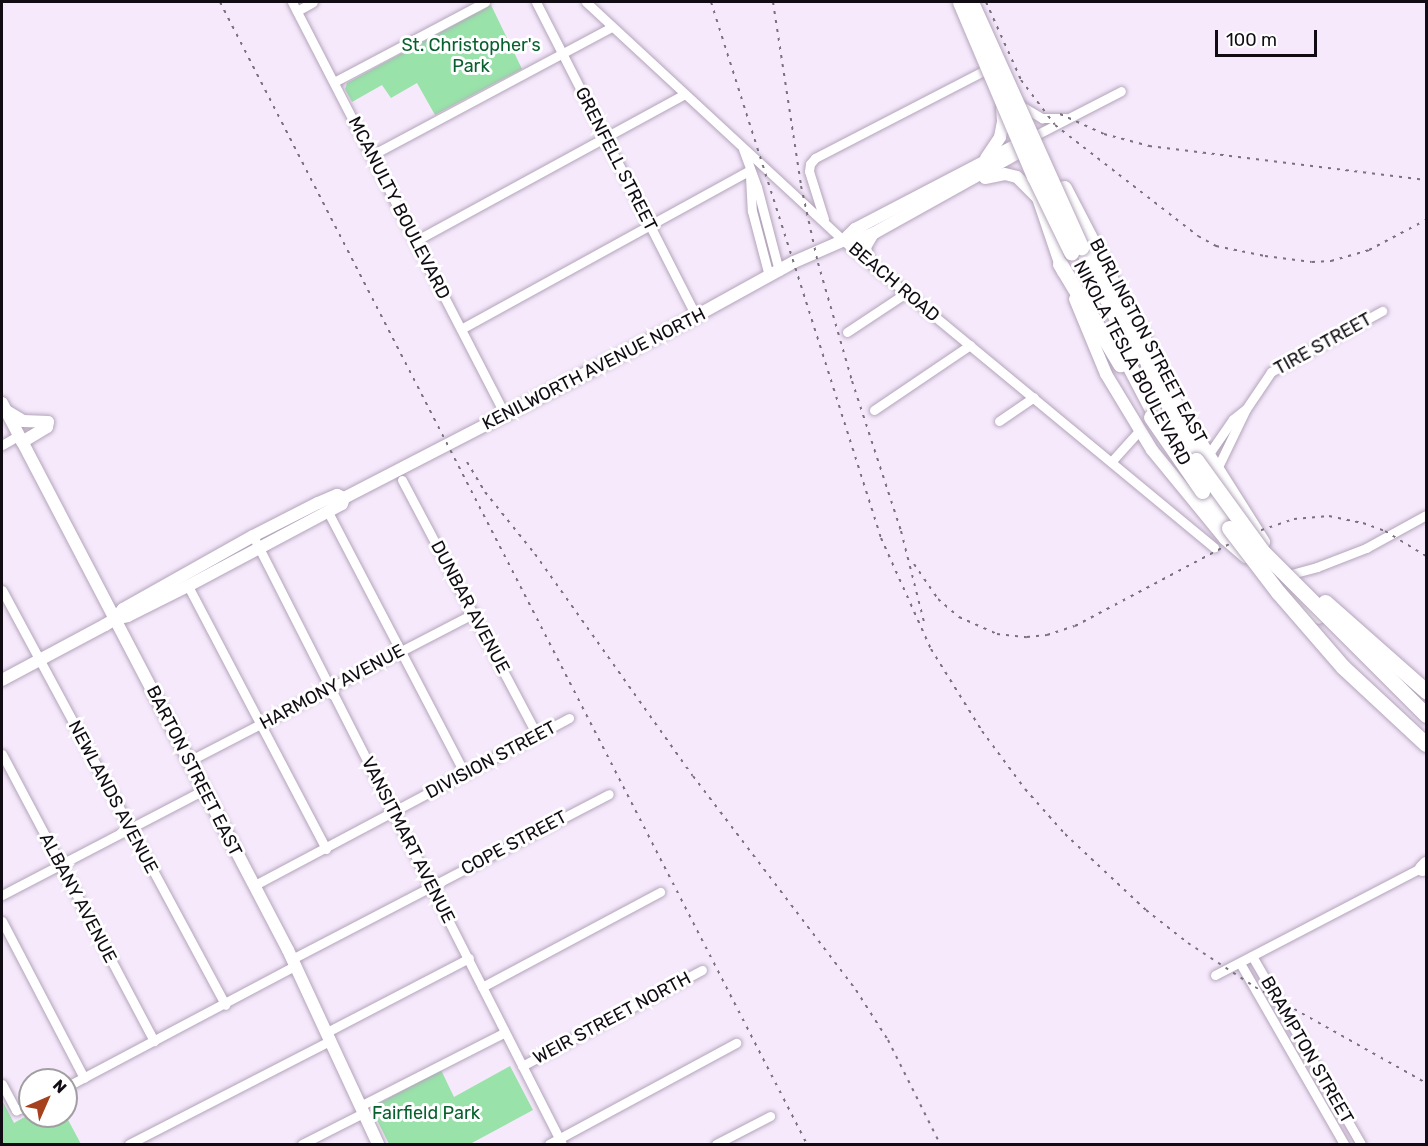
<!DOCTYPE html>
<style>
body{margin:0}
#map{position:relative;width:1428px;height:1146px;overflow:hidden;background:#f6e9fc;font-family:Rubik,sans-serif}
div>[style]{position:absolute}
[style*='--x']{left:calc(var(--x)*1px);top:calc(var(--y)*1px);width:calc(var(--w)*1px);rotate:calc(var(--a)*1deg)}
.green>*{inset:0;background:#99e2aa}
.roads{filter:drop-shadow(0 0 2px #b3a4ba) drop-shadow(0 0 2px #b3a4ba)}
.minor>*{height:9px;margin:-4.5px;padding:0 4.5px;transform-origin:4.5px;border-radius:4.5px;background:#fff}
.major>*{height:12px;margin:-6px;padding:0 6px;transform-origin:6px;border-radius:6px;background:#fff}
.highway>*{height:15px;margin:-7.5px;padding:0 7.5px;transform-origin:7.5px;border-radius:7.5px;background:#fff}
.rail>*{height:2px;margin-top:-1px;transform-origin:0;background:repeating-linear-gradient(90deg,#7a717e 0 3px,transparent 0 9px)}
.bridges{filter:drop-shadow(0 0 2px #b3a4ba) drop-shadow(0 0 2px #b3a4ba)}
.highway-bridge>*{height:15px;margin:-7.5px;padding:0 7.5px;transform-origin:7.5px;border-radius:7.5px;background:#fff}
span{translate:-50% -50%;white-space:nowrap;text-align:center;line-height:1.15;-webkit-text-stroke:6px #fff;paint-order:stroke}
.park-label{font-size:18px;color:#07612e}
.street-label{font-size:18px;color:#110c14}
.frame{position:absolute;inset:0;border:3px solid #110c14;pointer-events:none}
.north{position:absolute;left:18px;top:1068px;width:60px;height:60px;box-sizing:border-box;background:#fff;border:2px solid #a09ea1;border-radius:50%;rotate:45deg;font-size:16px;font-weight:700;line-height:24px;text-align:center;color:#110c14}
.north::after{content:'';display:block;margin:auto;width:21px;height:27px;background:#a7401d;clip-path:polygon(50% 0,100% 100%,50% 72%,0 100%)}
.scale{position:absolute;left:1215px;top:30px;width:102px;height:27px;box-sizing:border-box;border:3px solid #110c14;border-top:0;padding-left:8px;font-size:18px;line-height:21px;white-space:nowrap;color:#110c14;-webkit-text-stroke:4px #fff;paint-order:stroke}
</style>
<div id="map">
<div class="green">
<div style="clip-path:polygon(491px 5px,522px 69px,435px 115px,417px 83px,391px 98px,382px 85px,352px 102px,345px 89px,347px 83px)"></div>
<div style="clip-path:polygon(510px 1066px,533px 1110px,470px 1144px,389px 1144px,373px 1112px,374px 1106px,441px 1070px,454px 1097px)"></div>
<div style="clip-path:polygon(2px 1100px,14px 1123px,30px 1114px,66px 1116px,81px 1144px,2px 1144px)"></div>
</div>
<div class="roads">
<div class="minor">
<div style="--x:292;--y:2;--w:464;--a:62.7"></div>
<div style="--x:536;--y:2;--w:352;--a:63"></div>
<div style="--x:586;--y:2;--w:362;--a:42.8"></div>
<div style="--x:852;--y:248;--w:470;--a:39.6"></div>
<div style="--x:297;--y:11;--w:18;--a:-29"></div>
<div style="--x:334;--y:82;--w:171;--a:-27.9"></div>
<div style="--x:1020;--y:105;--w:26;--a:31"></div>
<div style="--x:1042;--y:118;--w:23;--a:0"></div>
<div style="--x:1032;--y:137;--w:100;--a:-27.3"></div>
<div style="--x:743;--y:149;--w:40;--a:69.8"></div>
<div style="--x:757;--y:187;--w:87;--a:75.3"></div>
<div style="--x:372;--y:155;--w:272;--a:-28.1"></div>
<div style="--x:750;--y:176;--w:35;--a:87"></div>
<div style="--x:752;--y:211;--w:67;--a:75.3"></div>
<div style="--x:824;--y:219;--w:50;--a:-107.4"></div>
<div style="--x:809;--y:171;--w:7;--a:-82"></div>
<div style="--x:810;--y:164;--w:8;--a:-50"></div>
<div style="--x:815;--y:158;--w:196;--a:-27.3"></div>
<div style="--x:417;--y:240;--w:305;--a:-28.6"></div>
<div style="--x:870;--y:263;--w:16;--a:-104"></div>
<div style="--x:866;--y:247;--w:16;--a:-60"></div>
<div style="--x:461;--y:329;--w:330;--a:-28.8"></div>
<div style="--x:847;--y:332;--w:71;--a:-33.5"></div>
<div style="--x:874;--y:410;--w:116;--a:-34.1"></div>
<div style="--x:999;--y:421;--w:42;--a:-34.4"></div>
<div style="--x:2;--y:445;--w:20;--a:-30"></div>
<div style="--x:1206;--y:458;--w:47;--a:-55.3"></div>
<div style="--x:1233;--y:419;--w:16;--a:-38"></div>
<div style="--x:1111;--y:462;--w:42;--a:-47.9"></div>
<div style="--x:1215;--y:473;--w:71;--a:-64.2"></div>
<div style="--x:1246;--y:409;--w:45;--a:-56"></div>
<div style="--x:1271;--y:372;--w:127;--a:-28.8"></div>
<div style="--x:402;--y:480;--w:289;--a:62.1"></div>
<div style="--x:328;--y:512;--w:296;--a:62.4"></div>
<div style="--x:253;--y:536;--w:682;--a:63.06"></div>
<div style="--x:1284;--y:576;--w:34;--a:-15"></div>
<div style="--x:1317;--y:567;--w:53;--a:-21.2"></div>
<div style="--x:1366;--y:548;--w:68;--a:-28.8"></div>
<div style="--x:188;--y:586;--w:297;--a:62.3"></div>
<div style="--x:2;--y:590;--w:471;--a:61.7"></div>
<div style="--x:2;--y:754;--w:325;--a:62.1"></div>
<div style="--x:189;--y:761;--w:321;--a:-27.4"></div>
<div style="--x:253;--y:886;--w:358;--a:-28"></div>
<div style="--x:2;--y:895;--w:228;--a:-27.5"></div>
<div style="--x:2;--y:921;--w:177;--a:62.4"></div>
<div style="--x:1252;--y:956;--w:217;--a:59.9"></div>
<div style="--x:292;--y:959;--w:357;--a:-27.5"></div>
<div style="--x:1240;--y:963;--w:209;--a:60.1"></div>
<div style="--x:1215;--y:975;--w:236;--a:-27.5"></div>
<div style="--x:482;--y:987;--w:202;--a:-28.1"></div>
<div style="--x:327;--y:1032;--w:160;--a:-27.5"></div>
<div style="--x:522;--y:1066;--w:204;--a:-28.1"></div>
<div style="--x:2;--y:1084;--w:30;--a:62"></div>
<div style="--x:16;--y:1110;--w:15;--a:-16"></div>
<div style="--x:66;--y:1087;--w:259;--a:-27.9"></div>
<div style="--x:360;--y:1106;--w:161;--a:-27"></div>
<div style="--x:129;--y:1144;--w:227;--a:-27.2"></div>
<div style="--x:302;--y:1144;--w:68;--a:-26.9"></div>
<div style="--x:549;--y:1144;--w:213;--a:-28.4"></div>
<div style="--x:716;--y:1144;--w:61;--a:-27.4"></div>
</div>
<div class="major">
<div style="--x:986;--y:158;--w:25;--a:-56"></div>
<div style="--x:1000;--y:137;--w:16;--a:-79"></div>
<div style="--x:1003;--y:121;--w:13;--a:-94"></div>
<div style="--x:985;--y:178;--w:20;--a:-11"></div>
<div style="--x:1005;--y:174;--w:12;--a:14"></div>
<div style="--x:1017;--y:177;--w:30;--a:45"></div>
<div style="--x:1037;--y:195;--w:81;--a:71.3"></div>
<div style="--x:844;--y:240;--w:16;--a:-45"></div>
<div style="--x:855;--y:229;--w:193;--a:-27.5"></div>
<div style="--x:1075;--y:299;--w:81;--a:67.5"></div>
<div style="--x:1106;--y:374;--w:89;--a:58.8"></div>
<div style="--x:1152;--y:450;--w:115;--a:50.6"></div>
<div style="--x:1225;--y:539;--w:28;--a:41"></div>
<div style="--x:1139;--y:326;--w:83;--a:64.4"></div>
<div style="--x:1175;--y:401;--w:167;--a:57.7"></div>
<div style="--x:2;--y:403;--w:617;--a:62.4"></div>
<div style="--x:288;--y:950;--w:214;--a:65.1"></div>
<div style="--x:8;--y:412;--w:17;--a:31"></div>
<div style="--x:23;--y:421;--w:25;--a:2"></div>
<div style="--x:22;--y:442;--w:29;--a:-31"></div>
<div style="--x:47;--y:427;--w:5;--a:-79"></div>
<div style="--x:1273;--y:579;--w:60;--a:40.3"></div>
<div style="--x:115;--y:619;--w:13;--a:-13"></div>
<div style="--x:128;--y:616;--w:67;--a:-26.6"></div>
<div style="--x:188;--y:586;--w:174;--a:-28"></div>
<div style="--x:342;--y:504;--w:6;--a:-72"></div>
<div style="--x:344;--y:498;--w:396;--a:-27.3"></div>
<div style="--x:696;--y:316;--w:112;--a:-28.9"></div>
<div style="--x:794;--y:262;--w:55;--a:-23.7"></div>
<div style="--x:844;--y:240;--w:17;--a:-7"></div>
<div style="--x:861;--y:238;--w:14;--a:-21"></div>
<div style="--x:874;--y:233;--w:179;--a:-29.1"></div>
<div style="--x:2;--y:680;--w:117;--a:-28.1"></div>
<div style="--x:105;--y:625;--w:12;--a:-31"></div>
<div style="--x:115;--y:619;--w:13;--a:-51"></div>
<div style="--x:123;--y:609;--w:149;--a:-29.3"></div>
<div style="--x:253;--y:536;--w:73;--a:-26.9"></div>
<div style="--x:318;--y:503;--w:21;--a:-23"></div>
<div style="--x:337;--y:495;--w:8;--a:23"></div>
</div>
<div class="highway">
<div style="--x:1064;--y:188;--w:93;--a:62.6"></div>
<div style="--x:1107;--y:271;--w:102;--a:66.2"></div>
<div style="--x:1148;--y:364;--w:107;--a:63.4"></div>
<div style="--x:1081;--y:247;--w:122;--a:63.6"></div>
<div style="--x:1060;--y:264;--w:117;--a:59"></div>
<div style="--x:1120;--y:348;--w:76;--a:62.4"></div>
<div style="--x:1202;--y:491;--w:46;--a:53.9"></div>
<div style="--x:1422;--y:868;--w:6;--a:-45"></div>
</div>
</div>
<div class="rail">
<div style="--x:220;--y:2;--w:1284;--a:62.8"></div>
<div style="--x:711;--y:2;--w:562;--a:72.4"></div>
<div style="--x:881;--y:538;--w:122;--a:65.8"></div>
<div style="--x:931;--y:649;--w:97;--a:58.1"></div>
<div style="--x:982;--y:731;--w:72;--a:53.4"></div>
<div style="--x:1025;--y:789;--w:60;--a:48.4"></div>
<div style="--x:1065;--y:834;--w:111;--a:43.2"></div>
<div style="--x:1146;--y:910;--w:53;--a:38.2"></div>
<div style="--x:1188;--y:943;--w:80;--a:33.3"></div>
<div style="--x:1255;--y:987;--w:196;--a:29.3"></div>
<div style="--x:773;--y:2;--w:186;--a:81.3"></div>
<div style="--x:801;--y:186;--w:79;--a:77.6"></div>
<div style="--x:818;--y:263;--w:123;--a:73.9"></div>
<div style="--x:852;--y:381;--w:158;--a:71.9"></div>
<div style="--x:901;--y:531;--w:94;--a:75.8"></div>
<div style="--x:986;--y:2;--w:85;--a:65.8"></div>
<div style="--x:1021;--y:80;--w:56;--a:52.9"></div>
<div style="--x:1055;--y:125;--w:181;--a:37.8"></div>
<div style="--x:1198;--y:236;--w:21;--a:29"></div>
<div style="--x:1216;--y:246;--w:50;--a:11.5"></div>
<div style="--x:1265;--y:256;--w:47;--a:7.3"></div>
<div style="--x:1312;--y:262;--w:19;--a:-3"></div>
<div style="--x:1331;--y:261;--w:40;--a:-16"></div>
<div style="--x:1369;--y:250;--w:64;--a:-27.8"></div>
<div style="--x:1060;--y:114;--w:48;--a:24.4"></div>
<div style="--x:1104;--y:134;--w:47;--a:14.9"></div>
<div style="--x:1149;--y:146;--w:279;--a:7"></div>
<div style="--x:467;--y:462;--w:35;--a:59"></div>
<div style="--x:485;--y:492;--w:80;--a:51.1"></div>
<div style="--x:535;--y:554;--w:272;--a:54.6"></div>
<div style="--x:693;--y:776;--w:269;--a:52.7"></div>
<div style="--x:856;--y:990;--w:59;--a:57.4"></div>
<div style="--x:888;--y:1040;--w:116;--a:63.4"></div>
<div style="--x:914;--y:564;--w:42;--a:55.6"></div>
<div style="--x:938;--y:599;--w:28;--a:41"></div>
<div style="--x:959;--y:617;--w:42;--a:24.1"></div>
<div style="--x:997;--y:634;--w:30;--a:6"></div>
<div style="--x:1027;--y:637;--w:20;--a:-6"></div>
<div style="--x:1047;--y:635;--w:29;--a:-18"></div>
<div style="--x:1075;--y:626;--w:191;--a:-28"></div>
<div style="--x:1244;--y:536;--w:53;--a:-18.8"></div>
<div style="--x:1294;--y:519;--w:35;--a:-5"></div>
<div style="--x:1329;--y:516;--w:35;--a:12"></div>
<div style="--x:1363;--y:523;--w:23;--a:20"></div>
<div style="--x:1385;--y:531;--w:48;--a:31.4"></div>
</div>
<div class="bridges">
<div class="highway-bridge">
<div style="--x:960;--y:2;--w:189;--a:67"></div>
<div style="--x:1034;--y:176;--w:85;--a:64"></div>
<div style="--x:971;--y:2;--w:269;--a:65.8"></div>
<div style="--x:1151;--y:417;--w:90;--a:55.4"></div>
<div style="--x:1196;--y:460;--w:112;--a:54"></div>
<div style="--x:1262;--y:551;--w:232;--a:45"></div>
<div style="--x:1229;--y:528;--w:81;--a:52.6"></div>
<div style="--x:1278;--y:592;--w:99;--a:49.1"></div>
<div style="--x:1343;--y:667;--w:113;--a:42.9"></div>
<div style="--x:1325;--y:602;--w:135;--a:41.4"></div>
</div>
</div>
<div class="park-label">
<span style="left:471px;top:56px">St. Christopher's<br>Park</span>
<span style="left:426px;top:1113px">Fairfield Park</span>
</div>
<div class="street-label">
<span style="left:616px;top:159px;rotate:63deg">GRENFELL STREET</span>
<span style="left:399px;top:208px;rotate:63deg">MCANULTY BOULEVARD</span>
<span style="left:894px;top:282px;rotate:40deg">BEACH ROAD</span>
<span style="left:1148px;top:341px;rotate:62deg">BURLINGTON STREET EAST</span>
<span style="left:1323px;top:344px;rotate:-29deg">TIRE STREET</span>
<span style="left:1132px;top:363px;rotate:62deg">NIKOLA TESLA BOULEVARD</span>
<span style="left:594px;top:369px;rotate:-27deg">KENILWORTH AVENUE NORTH</span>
<span style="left:470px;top:607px;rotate:62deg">DUNBAR AVENUE</span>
<span style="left:332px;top:687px;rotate:-28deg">HARMONY AVENUE</span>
<span style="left:491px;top:760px;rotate:-28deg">DIVISION STREET</span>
<span style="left:194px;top:771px;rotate:63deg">BARTON STREET EAST</span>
<span style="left:113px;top:797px;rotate:62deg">NEWLANDS AVENUE</span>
<span style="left:408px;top:840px;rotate:63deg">VANSITMART AVENUE</span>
<span style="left:514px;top:843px;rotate:-28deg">COPE STREET</span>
<span style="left:78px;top:898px;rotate:62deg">ALBANY AVENUE</span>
<span style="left:612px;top:1018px;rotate:-28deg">WEIR STREET NORTH</span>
<span style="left:1307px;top:1050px;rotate:60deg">BRAMPTON STREET</span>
</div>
<div class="frame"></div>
<div class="north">N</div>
<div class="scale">100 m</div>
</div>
